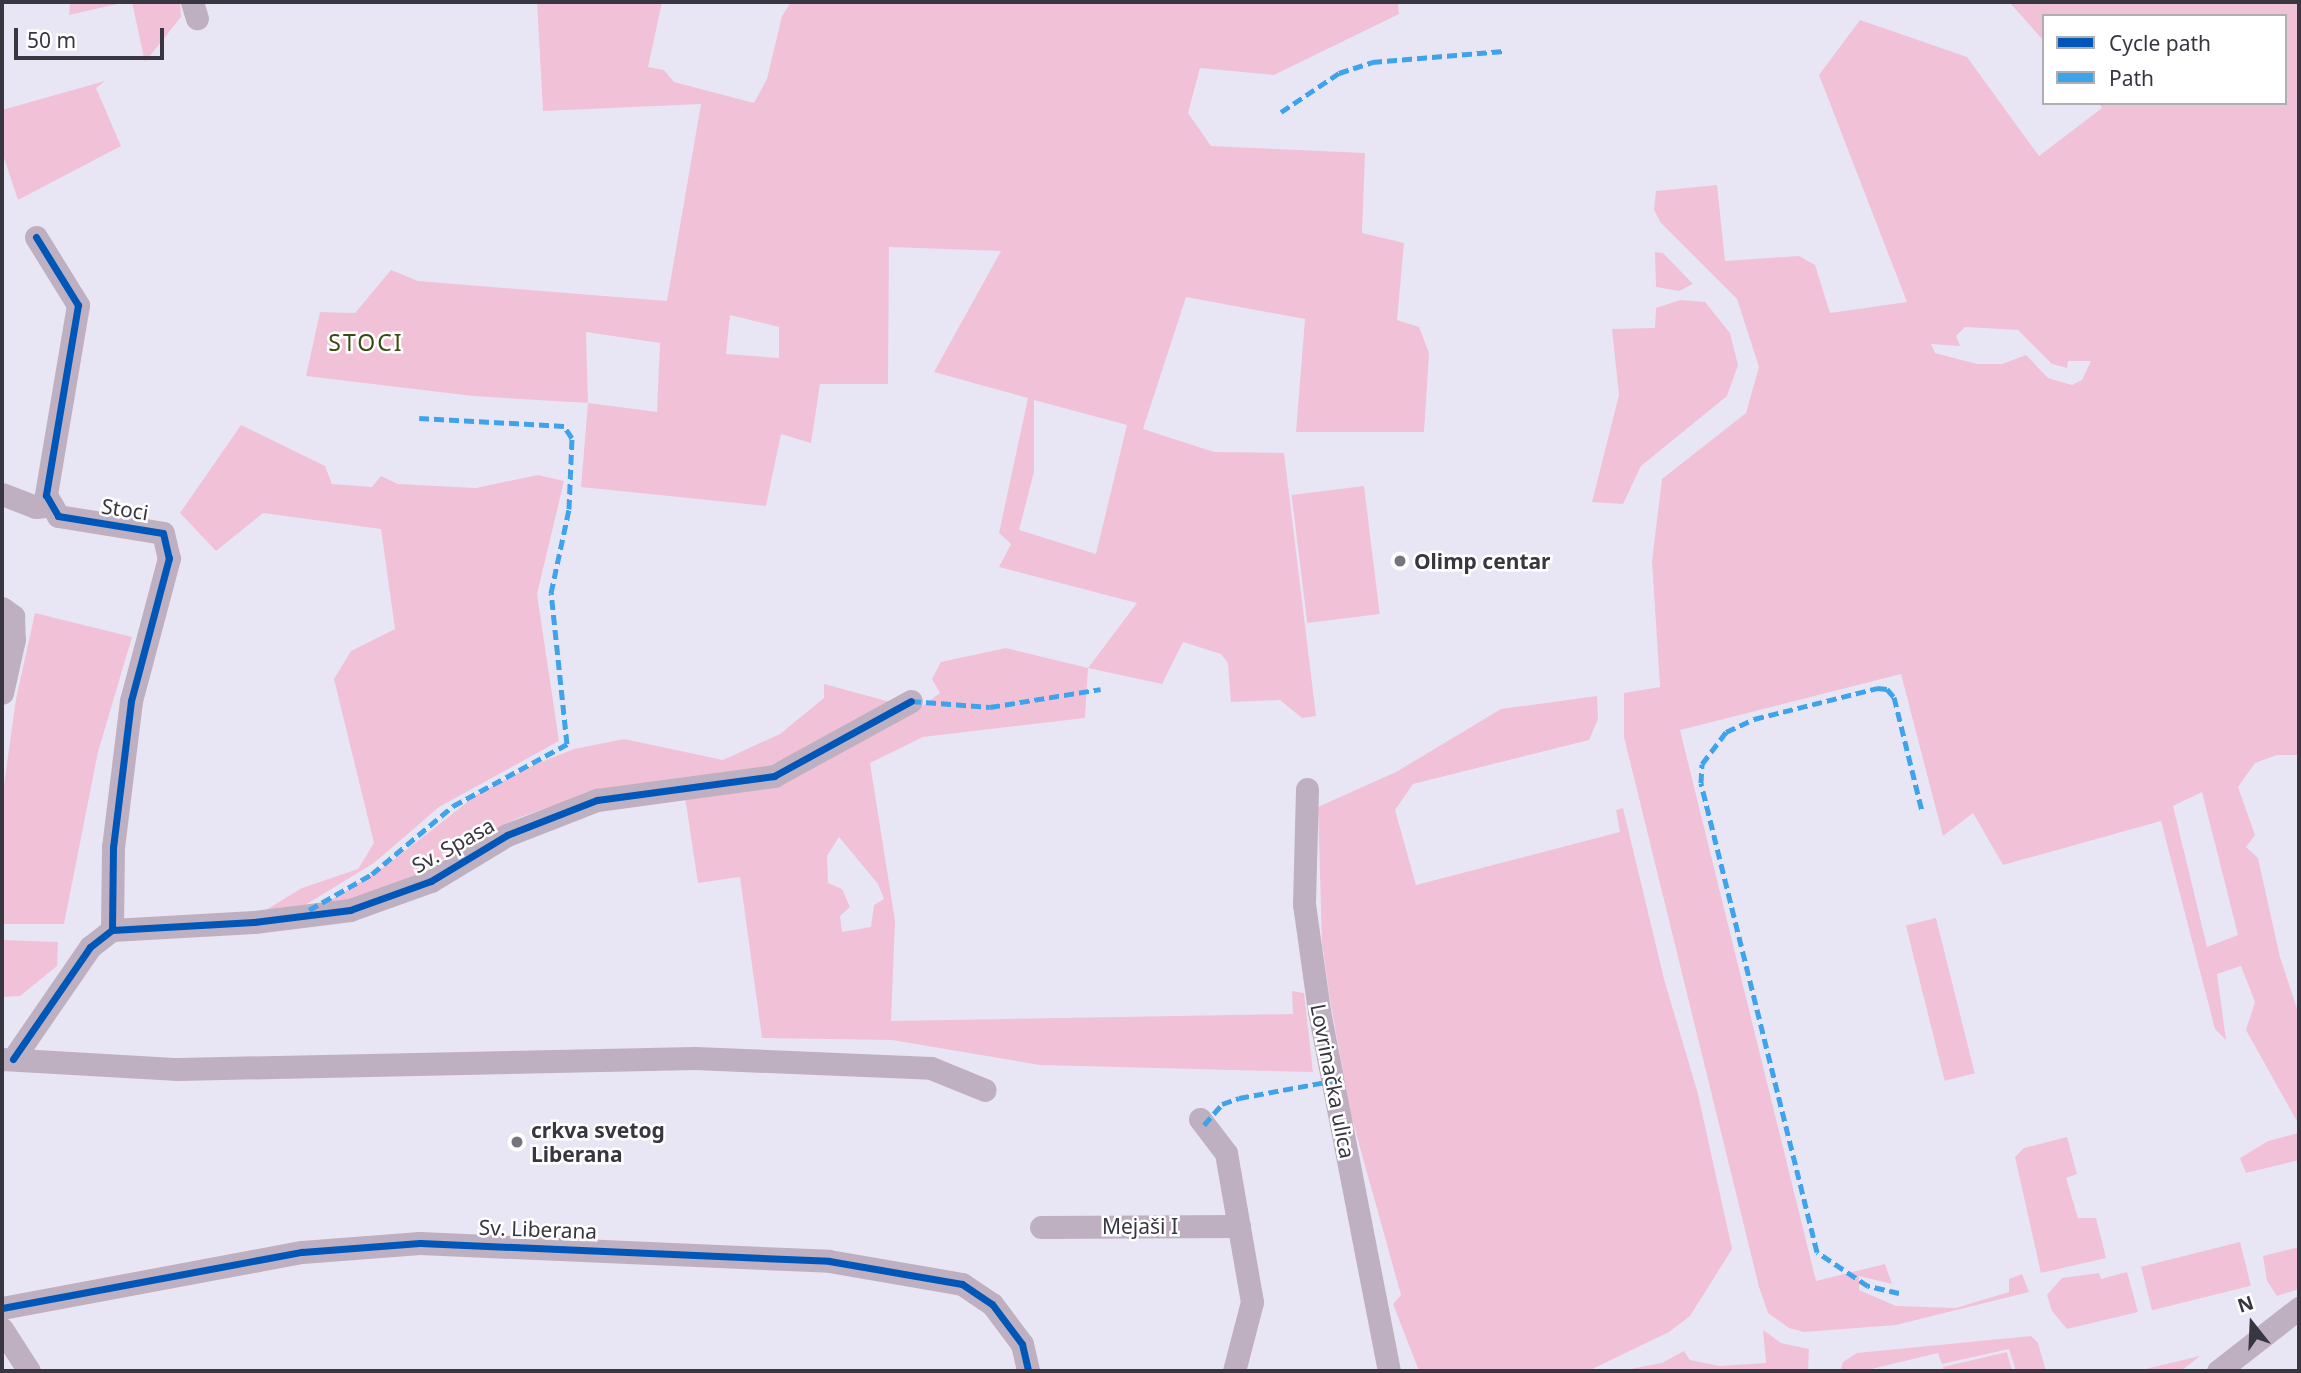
<!DOCTYPE html>
<meta charset="utf-8">
<style>
body{margin:0}
#map{position:relative;width:2301px;height:1373px;overflow:hidden;background:#e8e6f4;font-family:"Noto Sans",sans-serif}
div>[style]{position:absolute}
[style*='--x']{left:calc(var(--x)*1px);top:calc(var(--y)*1px);width:calc(var(--w)*1px);rotate:calc(var(--a)*1deg)}
.green>*{inset:0;background:#f1c2d7;transform-origin:0 0}
.minor>*{height:23px;margin:-11.5px;padding:0 11.5px;transform-origin:11.5px;border-radius:11.5px;background:#beb0c0}
.quiet>*{height:5px;margin-top:-2.5px;transform-origin:0;background:repeating-linear-gradient(90deg,#3fa3ec 0 10px,transparent 0 15px)}
.cycleway>*{height:7px;margin:-3.5px;padding:0 3.5px;transform-origin:3.5px;border-radius:3.5px;background:#0057b8}
.dots>*{width:19px;height:19px;translate:-50% -50%;box-sizing:border-box;border:4px solid #fff;border-radius:50%}
span{translate:-50% -50%;white-space:nowrap;text-align:center;line-height:1.15;-webkit-text-stroke:5px #fff;paint-order:stroke}
.street-label{font-size:21px;color:#383640}
.poi-label{font-size:21px;color:#383640;font-weight:700}
.left{translate:0 -50%;text-align:left}
.neighbourhood-label{font-size:23px;color:#3a4912;letter-spacing:2px}
.frame{position:absolute;inset:0;border:4px solid #383640;pointer-events:none}
.legend{position:absolute;left:2042px;top:14px;width:245px;height:91px;box-sizing:border-box;background:#fff;border:2px solid #afafb3;margin:0;padding:9px 12px;list-style:none;font-size:21px;color:#383640}
.legend li{display:flex;align-items:center;gap:14px;height:35px}
.legend b{width:35px;border:2px solid #afafb3}
.north{position:absolute;left:2217px;top:1289px;width:70px;height:70px;-webkit-text-stroke:5px #fff;paint-order:stroke;rotate:342deg;font-size:19px;font-weight:700;line-height:28px;text-align:center;color:#383640}
.north::after{content:'';display:block;margin:auto;width:24px;height:32px;background:#383640;clip-path:polygon(50% 0,100% 100%,50% 72%,0 100%)}
.scale{position:absolute;left:14px;top:28px;width:150px;height:32px;box-sizing:border-box;border:4px solid #383640;border-top:0;padding-left:9px;font-size:21px;line-height:24px;white-space:nowrap;color:#383640;-webkit-text-stroke:5px #fff;paint-order:stroke}
</style>
<div id="map">
<div class="green">
<div style="clip-path:polygon(70px 2px,126px 2px,69px 15px)"></div>
<div style="clip-path:polygon(132px 2px,180px 2px,181px 17px,145px 62px)"></div>
<div style="clip-path:polygon(evenodd,537px 2px,662px 2px,648px 67px,664px 70px,674px 82px,754px 103px,767px 79px,782px 16px,791px 2px,1398px 2px,1399px 14px,1274px 75px,1200px 68px,1188px 113px,1211px 146px,1365px 153px,1362px 233px,1404px 243px,1397px 320px,1419px 327px,1429px 353px,1424px 432px,1296px 432px,1305px 319px,1186px 297px,1143px 429px,1214px 452px,1284px 453px,1316px 716px,1302px 718px,1280px 700px,1231px 702px,1228px 663px,1221px 654px,1183px 642px,1162px 684px,1088px 668px,1085px 718px,923px 737px,870px 763px,895px 921px,891px 1021px,1293px 1014px,1292px 991px,1304px 993px,1313px 1072px,1040px 1065px,892px 1040px,762px 1038px,740px 877px,698px 883px,685px 797px,879px 729px,917px 710px,940px 693px,932px 679px,941px 662px,1006px 648px,1088px 668px,1137px 603px,999px 567px,1011px 544px,999px 533px,1028px 398px,934px 372px,1001px 251px,889px 247px,888px 384px,820px 384px,811px 443px,781px 434px,766px 506px,581px 487px,588px 403px,473px 396px,306px 376px,320px 312px,355px 313px,391px 270px,418px 281px,667px 301px,701px 104px,543px 111px,537px 2px,730px 315px,779px 327px,779px 358px,726px 354px,730px 315px,537px 2px,586px 332px,660px 343px,657px 412px,588px 403px,586px 332px,537px 2px,1034px 400px,1127px 425px,1096px 554px,1019px 530px,1034px 472px,1034px 400px,537px 2px,839px 837px,878px 884px,884px 899px,874px 905px,871px 927px,842px 932px,840px 916px,850px 907px,842px 889px,828px 883px,827px 856px,839px 837px)"></div>
<div style="clip-path:polygon(evenodd,2009px 2px,2299px 2px,2299px 755px,2277px 755px,2255px 763px,2238px 787px,2255px 835px,2246px 847px,2258px 858px,2280px 957px,2299px 1015px,2299px 1125px,2246px 1030px,2255px 1002px,2241px 966px,2217px 974px,2226px 1040px,2215px 1029px,2161px 821px,2003px 865px,1973px 813px,1943px 836px,1901px 674px,1680px 730px,1816px 1281px,1885px 1264px,1892px 1284px,1859px 1276px,1859px 1290px,1896px 1306px,1956px 1308px,2009px 1292px,2009px 1279px,2022px 1274px,2029px 1292px,1896px 1325px,1804px 1332px,1789px 1328px,1768px 1313px,1759px 1287px,1624px 737px,1624px 693px,1660px 687px,1652px 561px,1662px 479px,1746px 413px,1759px 367px,1737px 299px,1661px 223px,1654px 210px,1656px 191px,1717px 185px,1725px 261px,1799px 256px,1815px 265px,1830px 313px,1907px 302px,1819px 75px,1860px 20px,1967px 57px,2039px 156px,2102px 108px,2099px 103px,2285px 103px,2285px 16px,2044px 16px,2044px 41px,2009px 2px,1965px 327px,2018px 330px,2052px 364px,2067px 368px,2068px 361px,2091px 361px,2082px 380px,2072px 385px,2048px 378px,2026px 355px,2002px 364px,1977px 364px,1935px 353px,1931px 344px,1960px 346px,1956px 336px,1965px 327px,2009px 2px,2202px 792px,2238px 935px,2207px 947px,2173px 806px,2202px 792px)"></div>
<div style="clip-path:polygon(105px 81px,96px 88px,121px 146px,18px 200px,2px 152px,2px 110px)"></div>
<div style="clip-path:polygon(1655px 252px,1663px 253px,1693px 284px,1679px 291px,1656px 287px)"></div>
<div style="clip-path:polygon(1680px 300px,1705px 302px,1730px 333px,1738px 365px,1727px 396px,1641px 466px,1623px 504px,1592px 502px,1619px 395px,1612px 329px,1655px 328px,1656px 308px)"></div>
<div style="clip-path:polygon(241px 425px,325px 466px,332px 484px,372px 487px,381px 476px,398px 484px,476px 488px,538px 475px,564px 481px,537px 594px,559px 741px,439px 807px,374px 863px,297px 910px,261px 913px,302px 888px,358px 869px,374px 843px,334px 679px,351px 651px,395px 629px,381px 529px,263px 513px,216px 551px,180px 513px)"></div>
<div style="left:1364px;top:486px;width:129px;height:73px;rotate:83deg"></div>
<div style="clip-path:polygon(35px 613px,132px 637px,98px 752px,64px 924px,2px 924px,2px 799px,16px 699px)"></div>
<div style="clip-path:polygon(824px 684px,894px 703px,755px 773px,580px 796px,518px 818px,390px 889px,318px 908px,387px 865px,479px 793px,536px 764px,574px 749px,624px 739px,723px 760px,780px 734px,824px 698px)"></div>
<div style="clip-path:polygon(1597px 696px,1598px 719px,1589px 740px,1413px 784px,1395px 810px,1416px 885px,1620px 832px,1616px 810px,1623px 808px,1664px 979px,1698px 1094px,1732px 1249px,1690px 1316px,1669px 1332px,1588px 1371px,1419px 1371px,1393px 1304px,1401px 1295px,1351px 1115px,1330px 1000px,1322px 943px,1318px 807px,1396px 772px,1501px 709px)"></div>
<div style="left:1936px;top:918px;width:160px;height:31px;rotate:76deg"></div>
<div style="clip-path:polygon(2px 940px,58px 942px,57px 966px,20px 996px,2px 997px)"></div>
<div style="clip-path:polygon(2299px 1133px,2299px 1160px,2246px 1173px,2240px 1158px,2268px 1141px)"></div>
<div style="clip-path:polygon(2067px 1137px,2077px 1174px,2066px 1178px,2078px 1218px,2096px 1218px,2106px 1258px,2041px 1273px,2015px 1157px,2024px 1148px)"></div>
<div style="left:2240px;top:1242px;width:45px;height:102px;rotate:76deg"></div>
<div style="clip-path:polygon(2299px 1247px,2299px 1289px,2277px 1296px,2267px 1281px,2263px 1256px)"></div>
<div style="clip-path:polygon(2127px 1272px,2138px 1312px,2067px 1329px,2052px 1311px,2047px 1295px,2062px 1278px,2099px 1273px,2101px 1279px)"></div>
<div style="clip-path:polygon(1763px 1330px,1781px 1343px,1809px 1349px,1808px 1371px,1619px 1371px,1662px 1363px,1684px 1351px,1690px 1360px,1720px 1366px,1766px 1363px)"></div>
<div style="clip-path:polygon(2031px 1336px,2038px 1343px,2046px 1371px,2016px 1371px,2009px 1349px,1942px 1364px,1938px 1353px,1863px 1371px,1840px 1371px,1843px 1362px,1857px 1353px)"></div>
<div style="clip-path:polygon(2007px 1352px,2012px 1371px,1944px 1371px,1943px 1367px)"></div>
<div style="clip-path:polygon(2200px 1356px,2181px 1371px,2137px 1371px)"></div>
</div>
<div class="minor">
<div style="--x:192;--y:2;--w:17;--a:73"></div>
<div style="--x:36;--y:237;--w:80;--a:58.3"></div>
<div style="--x:78;--y:305;--w:193;--a:99.6"></div>
<div style="--x:46;--y:495;--w:24;--a:60"></div>
<div style="--x:58;--y:516;--w:106;--a:9.2"></div>
<div style="--x:163;--y:533;--w:26;--a:77"></div>
<div style="--x:169;--y:558;--w:148;--a:104.9"></div>
<div style="--x:131;--y:701;--w:147;--a:97"></div>
<div style="--x:113;--y:847;--w:83;--a:90.7"></div>
<div style="--x:2;--y:494;--w:36;--a:21"></div>
<div style="--x:36;--y:507;--w:16;--a:-7"></div>
<div style="--x:2;--y:608;--w:14;--a:36"></div>
<div style="--x:13;--y:616;--w:23;--a:88"></div>
<div style="--x:14;--y:639;--w:55;--a:102.5"></div>
<div style="--x:1307;--y:789;--w:115;--a:91.5"></div>
<div style="--x:1304;--y:904;--w:108;--a:82"></div>
<div style="--x:1319;--y:1011;--w:367;--a:79"></div>
<div style="--x:2;--y:1059;--w:176;--a:3.3"></div>
<div style="--x:178;--y:1069;--w:517;--a:-1.22"></div>
<div style="--x:695;--y:1058;--w:236;--a:2.4"></div>
<div style="--x:931;--y:1068;--w:58;--a:22.2"></div>
<div style="--x:13;--y:1059;--w:136;--a:-55.5"></div>
<div style="--x:90;--y:947;--w:28;--a:-38"></div>
<div style="--x:112;--y:930;--w:142;--a:-3.2"></div>
<div style="--x:254;--y:922;--w:97;--a:-7.1"></div>
<div style="--x:350;--y:910;--w:86;--a:-19.7"></div>
<div style="--x:431;--y:881;--w:89;--a:-31.2"></div>
<div style="--x:507;--y:835;--w:97;--a:-21.3"></div>
<div style="--x:597;--y:800;--w:179;--a:-7.7"></div>
<div style="--x:774;--y:776;--w:156;--a:-28.7"></div>
<div style="--x:1200;--y:1119;--w:43;--a:52.6"></div>
<div style="--x:1226;--y:1153;--w:151;--a:80.1"></div>
<div style="--x:1252;--y:1302;--w:71;--a:104.6"></div>
<div style="--x:1041;--y:1227;--w:198;--a:-0.3"></div>
<div style="--x:2;--y:1308;--w:305;--a:-10.6"></div>
<div style="--x:302;--y:1252;--w:118;--a:-4.4"></div>
<div style="--x:420;--y:1243;--w:409;--a:2.5"></div>
<div style="--x:829;--y:1261;--w:135;--a:9.8"></div>
<div style="--x:962;--y:1284;--w:36;--a:34"></div>
<div style="--x:992;--y:1304;--w:50;--a:53.1"></div>
<div style="--x:1022;--y:1344;--w:28;--a:77"></div>
<div style="--x:2;--y:1329;--w:50;--a:57.3"></div>
<div style="--x:2218;--y:1371;--w:103;--a:-37.9"></div>
</div>
<div class="quiet">
<div style="--x:1281;--y:112;--w:70;--a:-33.9"></div>
<div style="--x:1339;--y:73;--w:35;--a:-18"></div>
<div style="--x:1372;--y:62;--w:132;--a:-4.8"></div>
<div style="--x:911;--y:701;--w:79;--a:4.3"></div>
<div style="--x:990;--y:707;--w:112;--a:-9.2"></div>
<div style="--x:309;--y:910;--w:73;--a:-29.7"></div>
<div style="--x:372;--y:874;--w:106;--a:-40"></div>
<div style="--x:453;--y:806;--w:130;--a:-28.5"></div>
<div style="--x:567;--y:744;--w:152;--a:-96"></div>
<div style="--x:551;--y:593;--w:86;--a:-77.9"></div>
<div style="--x:569;--y:509;--w:71;--a:-87.6"></div>
<div style="--x:572;--y:438;--w:14;--a:-124"></div>
<div style="--x:564;--y:426;--w:145;--a:-176.8"></div>
<div style="--x:1204;--y:1125;--w:28;--a:-49"></div>
<div style="--x:1222;--y:1104;--w:18;--a:-19"></div>
<div style="--x:1239;--y:1098;--w:95;--a:-10.4"></div>
<div style="--x:1899;--y:1293;--w:32;--a:-167"></div>
<div style="--x:1868;--y:1286;--w:61;--a:-146.3"></div>
<div style="--x:1817;--y:1252;--w:483;--a:-103.9"></div>
<div style="--x:1701;--y:783;--w:19;--a:-87"></div>
<div style="--x:1702;--y:764;--w:40;--a:-53"></div>
<div style="--x:1726;--y:732;--w:31;--a:-25"></div>
<div style="--x:1754;--y:719;--w:127;--a:-14.1"></div>
<div style="--x:1877;--y:688;--w:10;--a:6"></div>
<div style="--x:1887;--y:689;--w:11;--a:49"></div>
<div style="--x:1894;--y:697;--w:117;--a:76.2"></div>
</div>
<div class="cycleway">
<div style="--x:36;--y:237;--w:80;--a:58.3"></div>
<div style="--x:78;--y:305;--w:193;--a:99.6"></div>
<div style="--x:46;--y:495;--w:24;--a:60"></div>
<div style="--x:58;--y:516;--w:106;--a:9.2"></div>
<div style="--x:163;--y:533;--w:26;--a:77"></div>
<div style="--x:169;--y:558;--w:148;--a:104.9"></div>
<div style="--x:131;--y:701;--w:147;--a:97"></div>
<div style="--x:113;--y:847;--w:83;--a:90.7"></div>
<div style="--x:13;--y:1059;--w:136;--a:-55.5"></div>
<div style="--x:90;--y:947;--w:28;--a:-38"></div>
<div style="--x:112;--y:930;--w:142;--a:-3.2"></div>
<div style="--x:254;--y:922;--w:97;--a:-7.1"></div>
<div style="--x:350;--y:910;--w:86;--a:-19.7"></div>
<div style="--x:431;--y:881;--w:89;--a:-31.2"></div>
<div style="--x:507;--y:835;--w:97;--a:-21.3"></div>
<div style="--x:597;--y:800;--w:179;--a:-7.7"></div>
<div style="--x:774;--y:776;--w:156;--a:-28.7"></div>
<div style="--x:2;--y:1308;--w:305;--a:-10.6"></div>
<div style="--x:302;--y:1252;--w:118;--a:-4.4"></div>
<div style="--x:420;--y:1243;--w:409;--a:2.5"></div>
<div style="--x:829;--y:1261;--w:135;--a:9.8"></div>
<div style="--x:962;--y:1284;--w:36;--a:34"></div>
<div style="--x:992;--y:1304;--w:50;--a:53.1"></div>
<div style="--x:1022;--y:1344;--w:28;--a:77"></div>
</div>
<div class="dots">
<div style="left:1400px;top:561px;background:#76747f"></div>
<div style="left:517px;top:1142px;background:#76747f"></div>
</div>
<div class="street-label">
<span style="left:125px;top:509px;rotate:9deg">Stoci</span>
<span style="left:453px;top:845px;rotate:-29deg">Sv. Spasa</span>
<span style="left:1333px;top:1081px;rotate:79deg">Lovrinačka ulica</span>
<span style="left:1140px;top:1226px">Mejaši I</span>
<span style="left:538px;top:1229px;rotate:2deg">Sv. Liberana</span>
</div>
<div class="poi-label">
<span class="left" style="left:1414px;top:561px">Olimp centar</span>
<span class="left" style="left:531px;top:1142px">crkva svetog<br>Liberana</span>
</div>
<div class="neighbourhood-label">
<span style="left:366px;top:342px">STOCI</span>
</div>
<div class="frame"></div>
<ul class="legend">
<li><b style="height:9px;background:#0057b8"></b>Cycle path</li>
<li><b style="height:9px;background:#3fa3ec"></b>Path</li>
</ul>
<div class="north">N</div>
<div class="scale">50 m</div>
</div>
